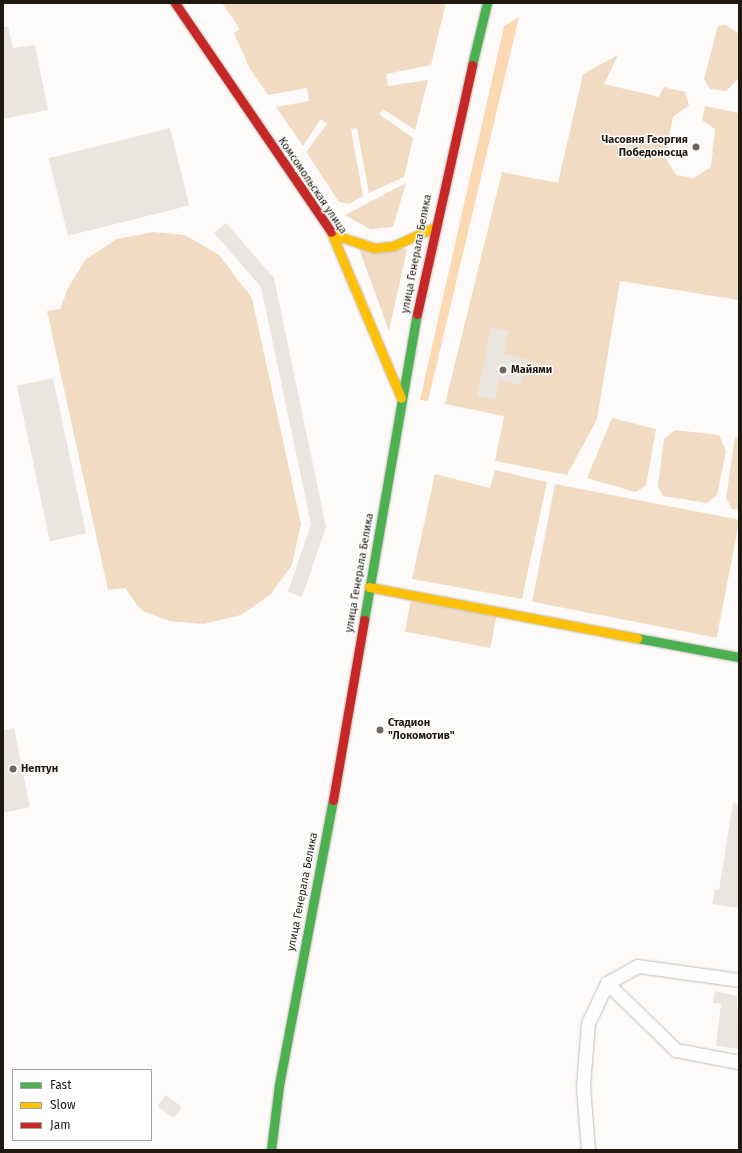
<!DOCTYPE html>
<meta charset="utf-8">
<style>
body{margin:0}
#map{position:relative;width:742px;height:1153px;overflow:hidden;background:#fdfbf9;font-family:"Fira Sans",sans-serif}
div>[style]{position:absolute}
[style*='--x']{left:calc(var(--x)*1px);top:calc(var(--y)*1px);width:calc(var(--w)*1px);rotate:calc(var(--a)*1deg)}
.green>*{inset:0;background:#f1dbc3;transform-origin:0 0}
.forest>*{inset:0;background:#fcd9b2}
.building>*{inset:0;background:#eae5de;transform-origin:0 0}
.roads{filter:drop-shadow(0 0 1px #c2bdb9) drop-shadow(0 0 1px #c2bdb9)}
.street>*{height:13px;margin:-6.5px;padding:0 6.5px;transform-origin:6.5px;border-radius:6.5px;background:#fffefe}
.fast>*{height:9px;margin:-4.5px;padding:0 4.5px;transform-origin:4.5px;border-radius:4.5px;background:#4caf50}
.slow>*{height:9px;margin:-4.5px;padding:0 4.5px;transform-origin:4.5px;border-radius:4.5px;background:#ffc107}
.jam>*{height:9px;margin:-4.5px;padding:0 4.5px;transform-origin:4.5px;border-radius:4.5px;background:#c62828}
.dots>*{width:11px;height:11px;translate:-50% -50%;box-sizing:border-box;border:2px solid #fff;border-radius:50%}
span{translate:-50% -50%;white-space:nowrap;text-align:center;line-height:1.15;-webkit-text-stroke:3px #fff;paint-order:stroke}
.poi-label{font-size:11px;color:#1f1911;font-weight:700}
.right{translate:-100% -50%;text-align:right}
.left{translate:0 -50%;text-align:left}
.street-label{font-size:11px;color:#1f1911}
.frame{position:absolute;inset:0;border:4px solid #1f1911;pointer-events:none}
.legend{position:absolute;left:12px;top:1069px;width:140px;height:72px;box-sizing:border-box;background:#fff;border:1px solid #a5a3a0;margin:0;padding:5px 7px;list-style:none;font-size:12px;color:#1f1911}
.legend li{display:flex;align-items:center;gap:8px;height:20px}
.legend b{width:20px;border:1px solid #a5a3a0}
</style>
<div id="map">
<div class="green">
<div style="clip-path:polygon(222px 3px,446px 3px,431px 65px,386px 74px,388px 86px,428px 80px,415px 130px,383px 109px,379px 114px,413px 138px,404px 177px,369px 193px,357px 128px,351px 129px,363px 196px,349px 204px,339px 202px,306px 152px,327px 124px,321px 119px,303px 146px,276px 107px,309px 101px,307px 88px,268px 95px,250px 69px,234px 33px,240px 29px)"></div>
<div style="clip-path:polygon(726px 25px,739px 34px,739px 78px,726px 91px,710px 89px,704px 79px,718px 26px)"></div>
<div style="clip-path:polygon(618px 55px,604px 84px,659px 97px,664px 87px,685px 92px,689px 105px,673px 117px,665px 157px,676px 175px,694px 178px,711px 167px,715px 129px,702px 120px,705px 106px,739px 113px,739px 300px,620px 281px,597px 419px,567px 475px,495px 461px,504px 416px,445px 404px,502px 172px,558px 183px,583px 74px)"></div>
<div style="clip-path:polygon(406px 183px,393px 227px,370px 229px,345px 215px)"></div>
<div style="clip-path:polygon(153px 232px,185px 235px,219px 255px,252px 298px,301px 524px,292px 565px,271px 594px,241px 615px,204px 624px,169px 621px,141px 610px,125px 588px,108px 590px,47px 311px,60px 309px,68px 288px,86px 259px,117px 239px)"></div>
<div style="clip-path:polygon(358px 246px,407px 249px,389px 331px)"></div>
<div style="clip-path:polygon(612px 418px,656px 429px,646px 486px,635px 492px,587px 478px)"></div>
<div style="clip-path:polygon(675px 430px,719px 435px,726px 451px,717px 495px,707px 503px,663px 496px,658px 486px,664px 439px)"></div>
<div style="clip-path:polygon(735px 437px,739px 438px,739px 510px,732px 509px,726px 498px)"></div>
<div style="clip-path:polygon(495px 470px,547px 482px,522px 599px,412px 579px,435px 474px,490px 488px)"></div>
<div style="left:555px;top:484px;width:188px;height:120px;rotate:11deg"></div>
<div style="left:411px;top:600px;width:87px;height:32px;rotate:11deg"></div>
</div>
<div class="forest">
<div style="clip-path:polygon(519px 17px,428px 401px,420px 400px,504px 26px)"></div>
</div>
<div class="building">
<div style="clip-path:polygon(3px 27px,8px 27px,13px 48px,35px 45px,48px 110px,3px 119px)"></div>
<div style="left:170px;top:128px;width:80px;height:125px;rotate:76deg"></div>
<div style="clip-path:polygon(226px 223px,274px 278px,326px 527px,302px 597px,288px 592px,311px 524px,261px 287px,214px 233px)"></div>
<div style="clip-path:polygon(491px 327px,509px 331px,504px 354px,527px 359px,521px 385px,499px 380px,495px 400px,477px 396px)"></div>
<div style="left:53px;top:378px;width:159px;height:37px;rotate:78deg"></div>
<div style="clip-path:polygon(14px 728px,30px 807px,3px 813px,3px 730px)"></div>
<div style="clip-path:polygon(733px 803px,739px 804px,739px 908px,712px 904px,715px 889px,719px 890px)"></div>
<div style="clip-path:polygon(715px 991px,737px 996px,739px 1049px,716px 1046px,721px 1004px,713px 1003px)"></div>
<div style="left:166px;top:1095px;width:20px;height:14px;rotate:37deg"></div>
</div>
<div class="roads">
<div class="street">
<div style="--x:607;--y:983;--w:96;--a:44.2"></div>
<div style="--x:676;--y:1050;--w:64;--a:10.8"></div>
<div style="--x:588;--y:1150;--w:64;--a:-94.5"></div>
<div style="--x:583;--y:1086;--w:63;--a:-85.5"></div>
<div style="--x:588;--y:1023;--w:44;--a:-64.6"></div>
<div style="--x:607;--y:983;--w:35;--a:-29"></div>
<div style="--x:638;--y:966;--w:102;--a:7.9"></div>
</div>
<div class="fast">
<div style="--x:472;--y:65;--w:64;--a:-76.4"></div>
<div style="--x:364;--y:620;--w:311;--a:-80.2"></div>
<div style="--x:637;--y:638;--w:104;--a:10.6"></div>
<div style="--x:271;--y:1150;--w:65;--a:-83"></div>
<div style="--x:279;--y:1085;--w:290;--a:-79.3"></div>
</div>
<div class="slow">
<div style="--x:331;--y:232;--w:180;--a:67.1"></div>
<div style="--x:332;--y:234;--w:44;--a:18.4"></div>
<div style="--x:374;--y:248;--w:19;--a:-6"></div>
<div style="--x:393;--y:246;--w:46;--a:-24.3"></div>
<div style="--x:369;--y:587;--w:273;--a:10.8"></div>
</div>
<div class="jam">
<div style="--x:175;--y:3;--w:277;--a:55.7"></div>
<div style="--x:417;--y:314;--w:255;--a:-77.5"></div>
<div style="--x:333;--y:800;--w:183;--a:-80.2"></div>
</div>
</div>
<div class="dots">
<div style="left:696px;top:147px;background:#6d6862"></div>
<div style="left:503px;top:370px;background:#6d6862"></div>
<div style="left:380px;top:730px;background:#6d6862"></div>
<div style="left:13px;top:769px;background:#6d6862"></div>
</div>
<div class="poi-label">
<span class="right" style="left:688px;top:147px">Часовня Георгия<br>Победоносца</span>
<span class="left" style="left:511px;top:370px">Майями</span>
<span class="left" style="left:388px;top:730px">Стадион<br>"Локомотив"</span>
<span class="left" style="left:21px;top:769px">Нептун</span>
</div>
<div class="street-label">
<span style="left:312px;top:186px;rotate:56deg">Комсомольская улица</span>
<span style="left:417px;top:254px;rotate:-79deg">улица Генерала Белика</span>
<span style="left:360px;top:573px;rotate:-80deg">улица Генерала Белика</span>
<span style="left:303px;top:892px;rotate:-79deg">улица Генерала Белика</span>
</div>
<div class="frame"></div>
<ul class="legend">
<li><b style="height:5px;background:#4caf50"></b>Fast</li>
<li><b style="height:5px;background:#ffc107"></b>Slow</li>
<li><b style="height:5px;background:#c62828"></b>Jam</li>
</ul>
</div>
